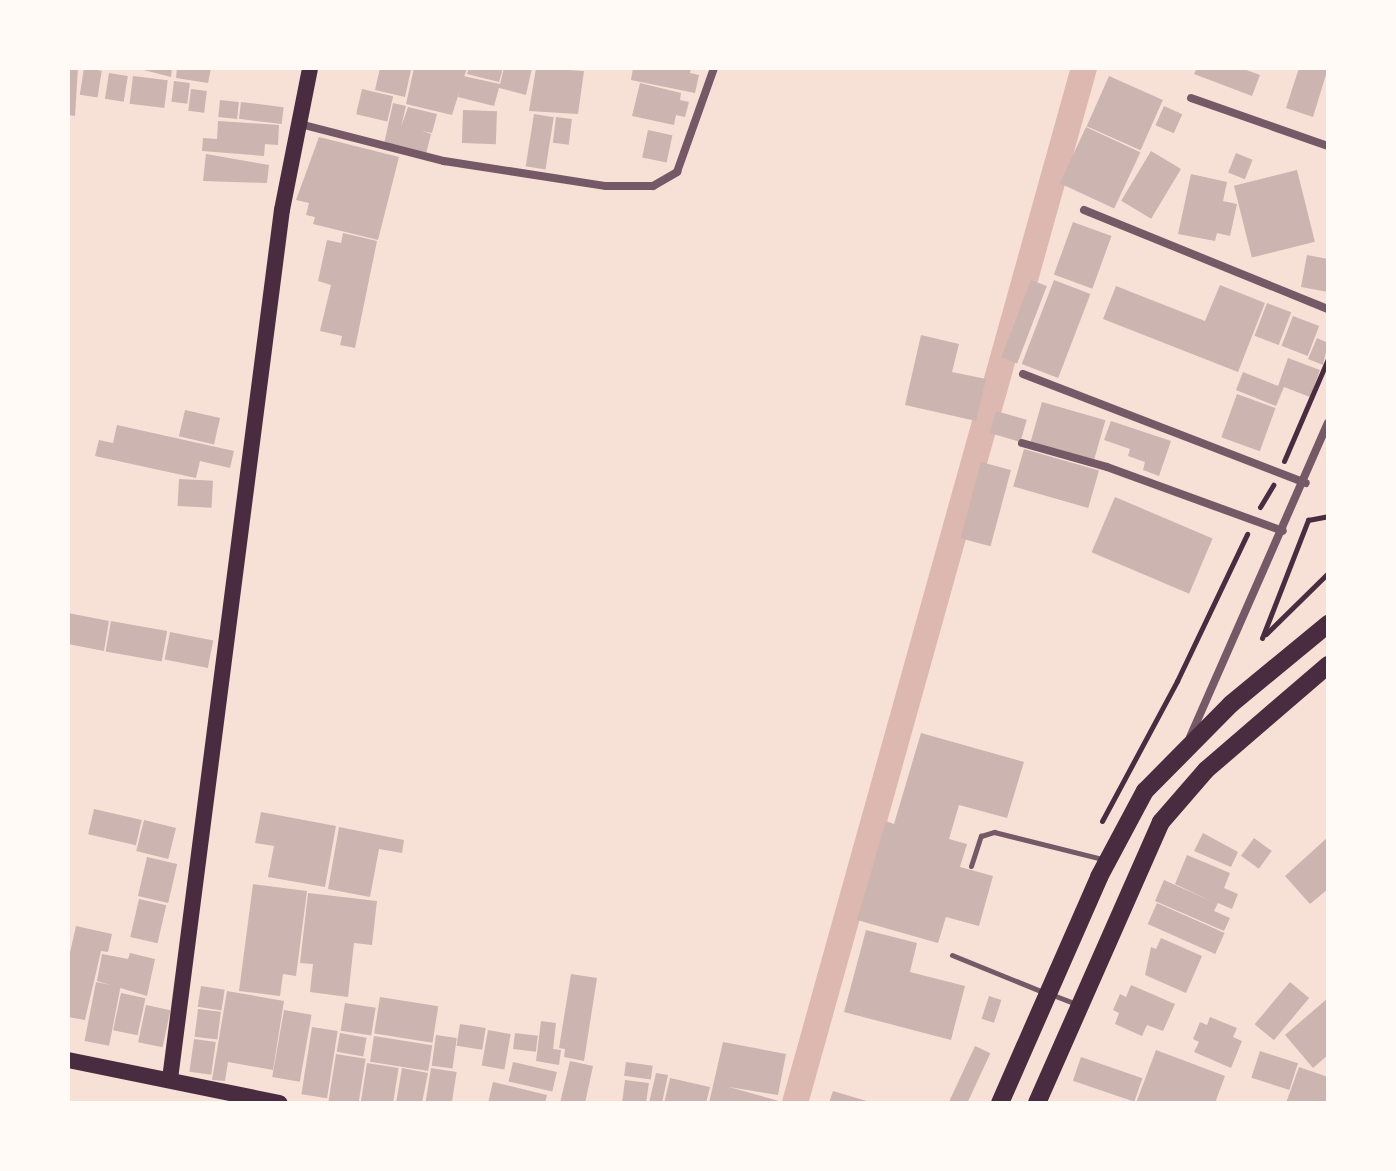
<!DOCTYPE html>
<style>
body{margin:0}
#map{position:relative;width:1396px;height:1171px;overflow:hidden;background:#f7e1d7;font-family:"Exo 2",sans-serif}
div>[style]{position:absolute}
[style*='--x']{left:calc(var(--x)*1px);top:calc(var(--y)*1px);width:calc(var(--w)*1px);rotate:calc(var(--a)*1deg)}
.canal>*{height:26px;margin:-13px;padding:0 13px;transform-origin:13px;border-radius:13px;background:#dcb8b0}
.building>*{inset:0;background:#ccb4b1;transform-origin:0 0}
.path>*{height:5px;margin:-2.5px;padding:0 2.5px;transform-origin:2.5px;border-radius:2.5px;background:#4a2c40}
.service>*{height:5px;margin:-2.5px;padding:0 2.5px;transform-origin:2.5px;border-radius:2.5px;background:#755966}
.minor>*{height:8px;margin:-4px;padding:0 4px;transform-origin:4px;border-radius:4px;background:#755966}
.secondary>*{height:16px;margin:-8px;padding:0 8px;transform-origin:8px;border-radius:8px;background:#4a2c40}
.primary>*{height:18px;margin:-9px;padding:0 9px;transform-origin:9px;border-radius:9px;background:#4a2c40}
span{translate:-50% -50%;white-space:nowrap;text-align:center;line-height:1.15;-webkit-text-stroke:8px #fffaf5;paint-order:stroke}
.frame{position:absolute;inset:0;border:70px solid #fffaf5;pointer-events:none}
</style>
<div id="map">
<div class="canal">
<div style="--x:795;--y:1103;--w:1075;--a:-74.4"></div>
</div>
<div class="building">
<div style="clip-path:polygon(68px 68px,78px 68px,75px 116px,68px 115px)"></div>
<div style="left:84px;top:68px;width:18px;height:27px;rotate:9deg"></div>
<div style="clip-path:polygon(136px 68px,172px 68px,171px 77px)"></div>
<div style="clip-path:polygon(177px 68px,211px 68px,208px 83px,176px 78px)"></div>
<div style="clip-path:polygon(380px 68px,411px 70px,405px 97px,375px 90px)"></div>
<div style="clip-path:polygon(414px 68px,467px 68px,452px 115px,406px 104px)"></div>
<div style="clip-path:polygon(469px 68px,503px 68px,499px 82px,467px 74px)"></div>
<div style="clip-path:polygon(504px 68px,532px 68px,526px 95px,499px 88px,494px 106px,458px 97px,463px 76px,500px 84px)"></div>
<div style="clip-path:polygon(536px 68px,584px 71px,578px 114px,529px 111px)"></div>
<div style="clip-path:polygon(633px 68px,691px 68px,690px 73px,699px 75px,695px 93px,631px 80px)"></div>
<div style="clip-path:polygon(1197px 68px,1241px 68px,1260px 75px,1252px 96px,1194px 74px)"></div>
<div style="clip-path:polygon(1299px 68px,1328px 68px,1313px 117px,1286px 108px)"></div>
<div style="left:109px;top:73px;width:19px;height:26px;rotate:9deg"></div>
<div style="left:133px;top:76px;width:35px;height:28px;rotate:7deg"></div>
<div style="left:1109px;top:76px;width:59px;height:55px;rotate:24deg"></div>
<div style="left:174px;top:81px;width:16px;height:21px;rotate:7deg"></div>
<div style="clip-path:polygon(640px 83px,681px 93px,680px 100px,689px 102px,685px 117px,676px 115px,674px 125px,632px 116px)"></div>
<div style="left:191px;top:89px;width:16px;height:22px;rotate:7deg"></div>
<div style="left:362px;top:89px;width:32px;height:26px;rotate:13deg"></div>
<div style="left:220px;top:100px;width:19px;height:17px;rotate:6deg"></div>
<div style="left:241px;top:102px;width:43px;height:17px;rotate:7deg"></div>
<div style="clip-path:polygon(393px 103px,406px 106px,401px 127px,408px 107px,437px 114px,432px 133px,422px 131px,431px 134px,426px 154px,384px 144px)"></div>
<div style="left:1164px;top:106px;width:20px;height:21px;rotate:24deg"></div>
<div style="left:463px;top:110px;width:34px;height:33px;rotate:2deg"></div>
<div style="left:534px;top:114px;width:20px;height:53px;rotate:9deg"></div>
<div style="left:556px;top:117px;width:16px;height:26px;rotate:7deg"></div>
<div style="clip-path:polygon(218px 121px,279px 125px,278px 145px,265px 144px,264px 156px,202px 151px,203px 138px,217px 139px)"></div>
<div style="left:1086px;top:127px;width:60px;height:62px;rotate:25deg"></div>
<div style="left:648px;top:130px;width:25px;height:28px;rotate:12deg"></div>
<div style="clip-path:polygon(319px 137px,399px 157px,378px 240px,313px 224px,315px 217px,306px 215px,309px 203px,296px 200px)"></div>
<div style="left:1151px;top:151px;width:35px;height:58px;rotate:31deg"></div>
<div style="left:1236px;top:153px;width:18px;height:21px;rotate:22deg"></div>
<div style="clip-path:polygon(206px 154px,269px 165px,267px 183px,203px 181px)"></div>
<div style="left:1297px;top:170px;width:74px;height:65px;rotate:76deg"></div>
<div style="clip-path:polygon(1191px 174px,1227px 182px,1223px 201px,1237px 204px,1230px 236px,1217px 233px,1215px 241px,1178px 234px)"></div>
<div style="left:1073px;top:222px;width:41px;height:56px;rotate:20deg"></div>
<div style="clip-path:polygon(343px 233px,377px 241px,355px 348px,340px 345px,342px 336px,320px 331px,331px 285px,318px 281px,327px 240px,341px 243px)"></div>
<div style="clip-path:polygon(1307px 255px,1328px 259px,1328px 292px,1301px 287px)"></div>
<div style="left:1031px;top:280px;width:17px;height:83px;rotate:21deg"></div>
<div style="left:1054px;top:280px;width:39px;height:90px;rotate:21deg"></div>
<div style="clip-path:polygon(1220px 285px,1265px 303px,1238px 372px,1103px 319px,1116px 286px,1205px 321px)"></div>
<div style="left:1267px;top:303px;width:26px;height:35px;rotate:21deg"></div>
<div style="left:1293px;top:316px;width:28px;height:32px;rotate:21deg"></div>
<div style="clip-path:polygon(921px 335px,959px 344px,952px 372px,986px 379px,976px 421px,905px 405px)"></div>
<div style="clip-path:polygon(1317px 338px,1328px 343px,1323px 365px,1308px 359px)"></div>
<div style="clip-path:polygon(1288px 358px,1320px 370px,1310px 397px,1284px 387px,1276px 406px,1236px 390px,1243px 372px,1278px 386px)"></div>
<div style="left:1237px;top:394px;width:41px;height:46px;rotate:20deg"></div>
<div style="left:1042px;top:402px;width:66px;height:41px;rotate:16deg"></div>
<div style="left:185px;top:410px;width:36px;height:27px;rotate:13deg"></div>
<div style="left:996px;top:411px;width:32px;height:23px;rotate:16deg"></div>
<div style="clip-path:polygon(1111px 421px,1171px 441px,1159px 476px,1143px 470px,1145px 462px,1128px 456px,1130px 449px,1104px 440px)"></div>
<div style="clip-path:polygon(117px 425px,234px 451px,230px 468px,200px 461px,196px 478px,95px 456px,99px 440px,113px 443px)"></div>
<div style="left:1024px;top:449px;width:78px;height:39px;rotate:16deg"></div>
<div style="left:981px;top:462px;width:31px;height:79px;rotate:15deg"></div>
<div style="left:179px;top:479px;width:34px;height:27px;rotate:3deg"></div>
<div style="left:1115px;top:497px;width:106px;height:60px;rotate:23deg"></div>
<div style="clip-path:polygon(68px 613px,109px 621px,104px 651px,68px 644px)"></div>
<div style="left:111px;top:621px;width:57px;height:31px;rotate:10deg"></div>
<div style="left:170px;top:632px;width:44px;height:28px;rotate:11deg"></div>
<div style="clip-path:polygon(921px 733px,1024px 762px,1007px 818px,959px 805px,949px 839px,967px 844px,960px 867px,993px 876px,979px 926px,946px 917px,938px 943px,857px 920px,886px 821px,894px 824px)"></div>
<div style="left:94px;top:809px;width:49px;height:26px;rotate:13deg"></div>
<div style="clip-path:polygon(261px 812px,336px 826px,325px 887px,268px 877px,274px 846px,255px 843px)"></div>
<div style="left:144px;top:820px;width:33px;height:32px;rotate:14deg"></div>
<div style="clip-path:polygon(339px 827px,404px 840px,402px 853px,379px 849px,370px 897px,328px 889px)"></div>
<div style="clip-path:polygon(1203px 833px,1238px 852px,1231px 867px,1194px 851px)"></div>
<div style="clip-path:polygon(1328px 837px,1328px 889px,1310px 904px,1285px 876px)"></div>
<div style="left:1254px;top:838px;width:22px;height:22px;rotate:36deg"></div>
<div style="clip-path:polygon(1187px 855px,1230px 873px,1224px 888px,1238px 894px,1232px 909px,1218px 903px,1214px 911px,1230px 918px,1224px 931px,1155px 901px,1164px 880px,1213px 902px,1175px 884px)"></div>
<div style="left:147px;top:857px;width:31px;height:40px;rotate:13deg"></div>
<div style="clip-path:polygon(253px 884px,307px 891px,296px 976px,283px 974px,280px 996px,239px 991px)"></div>
<div style="clip-path:polygon(308px 893px,377px 901px,372px 945px,354px 943px,348px 997px,310px 992px,313px 964px,300px 963px)"></div>
<div style="left:139px;top:899px;width:28px;height:39px;rotate:13deg"></div>
<div style="left:1157px;top:903px;width:74px;height:23px;rotate:24deg"></div>
<div style="clip-path:polygon(76px 926px,112px 934px,108px 952px,101px 951px,85px 1020px,68px 1017px,68px 961px)"></div>
<div style="clip-path:polygon(866px 930px,917px 943px,910px 972px,965px 986px,951px 1040px,844px 1012px)"></div>
<div style="clip-path:polygon(1161px 938px,1202px 956px,1186px 993px,1145px 975px,1151px 947px,1156px 949px)"></div>
<div style="clip-path:polygon(130px 953px,155px 959px,147px 996px,97px 981px,102px 954px,128px 959px)"></div>
<div style="clip-path:polygon(571px 974px,597px 978px,584px 1061px,564px 1057px,565px 1049px,559px 1048px)"></div>
<div style="left:96px;top:982px;width:25px;height:60px;rotate:11deg"></div>
<div style="left:1290px;top:982px;width:25px;height:55px;rotate:40deg"></div>
<div style="clip-path:polygon(1131px 985px,1175px 1004px,1163px 1031px,1147px 1025px,1142px 1036px,1115px 1024px,1119px 1013px,1113px 1010px,1120px 994px,1126px 997px)"></div>
<div style="left:201px;top:986px;width:24px;height:21px;rotate:9deg"></div>
<div style="clip-path:polygon(227px 991px,284px 1001px,273px 1070px,228px 1062px,225px 1081px,212px 1080px)"></div>
<div style="left:121px;top:993px;width:25px;height:38px;rotate:12deg"></div>
<div style="left:989px;top:996px;width:13px;height:24px;rotate:18deg"></div>
<div style="left:380px;top:997px;width:59px;height:37px;rotate:9deg"></div>
<div style="clip-path:polygon(1328px 998px,1328px 1055px,1313px 1068px,1285px 1035px)"></div>
<div style="left:345px;top:1003px;width:31px;height:28px;rotate:9deg"></div>
<div style="left:146px;top:1005px;width:25px;height:38px;rotate:12deg"></div>
<div style="left:198px;top:1009px;width:23px;height:28px;rotate:7deg"></div>
<div style="left:284px;top:1010px;width:28px;height:68px;rotate:10deg"></div>
<div style="clip-path:polygon(1210px 1017px,1237px 1028px,1233px 1037px,1242px 1041px,1231px 1068px,1194px 1052px,1199px 1042px,1193px 1039px,1200px 1022px,1207px 1025px)"></div>
<div style="clip-path:polygon(541px 1021px,556px 1023px,553px 1049px,561px 1050px,559px 1065px,536px 1061px)"></div>
<div style="left:460px;top:1024px;width:26px;height:22px;rotate:9deg"></div>
<div style="left:312px;top:1027px;width:26px;height:68px;rotate:9deg"></div>
<div style="left:488px;top:1030px;width:23px;height:36px;rotate:10deg"></div>
<div style="left:340px;top:1033px;width:27px;height:19px;rotate:10deg"></div>
<div style="left:515px;top:1033px;width:23px;height:16px;rotate:7deg"></div>
<div style="left:436px;top:1035px;width:21px;height:31px;rotate:8deg"></div>
<div style="left:374px;top:1036px;width:59px;height:26px;rotate:9deg"></div>
<div style="left:194px;top:1039px;width:22px;height:33px;rotate:8deg"></div>
<div style="clip-path:polygon(723px 1042px,786px 1054px,778px 1095px,729px 1087px,786px 1103px,709px 1103px)"></div>
<div style="left:975px;top:1046px;width:17px;height:62px;rotate:25deg"></div>
<div style="clip-path:polygon(1156px 1050px,1225px 1076px,1215px 1103px,1136px 1103px)"></div>
<div style="left:1260px;top:1051px;width:40px;height:28px;rotate:18deg"></div>
<div style="left:336px;top:1054px;width:30px;height:48px;rotate:9deg"></div>
<div style="left:1081px;top:1057px;width:65px;height:25px;rotate:19deg"></div>
<div style="clip-path:polygon(570px 1061px,593px 1066px,585px 1103px,560px 1103px)"></div>
<div style="left:513px;top:1062px;width:45px;height:20px;rotate:13deg"></div>
<div style="left:626px;top:1062px;width:27px;height:14px;rotate:8deg"></div>
<div style="left:367px;top:1063px;width:32px;height:40px;rotate:9deg"></div>
<div style="clip-path:polygon(1299px 1067px,1328px 1077px,1328px 1103px,1286px 1103px)"></div>
<div style="clip-path:polygon(402px 1068px,428px 1073px,422px 1103px,396px 1103px)"></div>
<div style="left:431px;top:1068px;width:26px;height:35px;rotate:9deg"></div>
<div style="clip-path:polygon(656px 1073px,668px 1075px,662px 1103px,649px 1103px)"></div>
<div style="clip-path:polygon(670px 1078px,710px 1087px,706px 1103px,664px 1103px)"></div>
<div style="clip-path:polygon(625px 1080px,649px 1083px,646px 1103px,622px 1103px)"></div>
<div style="clip-path:polygon(493px 1082px,547px 1095px,545px 1103px,488px 1103px)"></div>
<div style="clip-path:polygon(833px 1091px,870px 1102px,870px 1103px,829px 1103px)"></div>
</div>
<div class="path">
<div style="--x:1284;--y:461;--w:111;--a:-66.7"></div>
<div style="--x:1260;--y:507;--w:26;--a:-59"></div>
<div style="--x:1266;--y:634;--w:87;--a:-44.5"></div>
<div style="--x:1262;--y:638;--w:127;--a:-68.7"></div>
<div style="--x:1308;--y:520;--w:20;--a:-11"></div>
<div style="--x:1102;--y:821;--w:159;--a:-61.8"></div>
<div style="--x:1177;--y:681;--w:163;--a:-64.5"></div>
</div>
<div class="service">
<div style="--x:971;--y:866;--w:32;--a:-72"></div>
<div style="--x:981;--y:836;--w:14;--a:-17"></div>
<div style="--x:994;--y:832;--w:111;--a:14"></div>
<div style="--x:952;--y:955;--w:98;--a:22.1"></div>
<div style="--x:1053;--y:995;--w:26;--a:21"></div>
</div>
<div class="minor">
<div style="--x:1191;--y:98;--w:145;--a:19.3"></div>
<div style="--x:296;--y:123;--w:153;--a:14.4"></div>
<div style="--x:444;--y:161;--w:164;--a:8.8"></div>
<div style="--x:606;--y:186;--w:47;--a:0"></div>
<div style="--x:653;--y:186;--w:28;--a:-30"></div>
<div style="--x:677;--y:172;--w:110;--a:-70.4"></div>
<div style="--x:1084;--y:210;--w:263;--a:22.1"></div>
<div style="--x:1023;--y:374;--w:303;--a:21.1"></div>
<div style="--x:1022;--y:443;--w:88;--a:15.8"></div>
<div style="--x:1107;--y:467;--w:187;--a:20"></div>
<div style="--x:1190;--y:737;--w:343;--a:-66.3"></div>
</div>
<div class="secondary">
<div style="--x:68;--y:1060;--w:216;--a:11.5"></div>
<div style="--x:170;--y:1079;--w:876;--a:-82.66"></div>
<div style="--x:282;--y:210;--w:145;--a:-78.8"></div>
</div>
<div class="primary">
<div style="--x:1000;--y:1103;--w:247;--a:-66.3"></div>
<div style="--x:1099;--y:877;--w:98;--a:-61.9"></div>
<div style="--x:1145;--y:791;--w:122;--a:-45.3"></div>
<div style="--x:1231;--y:704;--w:126;--a:-39.5"></div>
<div style="--x:1037;--y:1103;--w:307;--a:-66.2"></div>
<div style="--x:1161;--y:822;--w:69;--a:-49.1"></div>
<div style="--x:1206;--y:770;--w:161;--a:-40.7"></div>
</div>
<div class="frame"></div>
</div>
